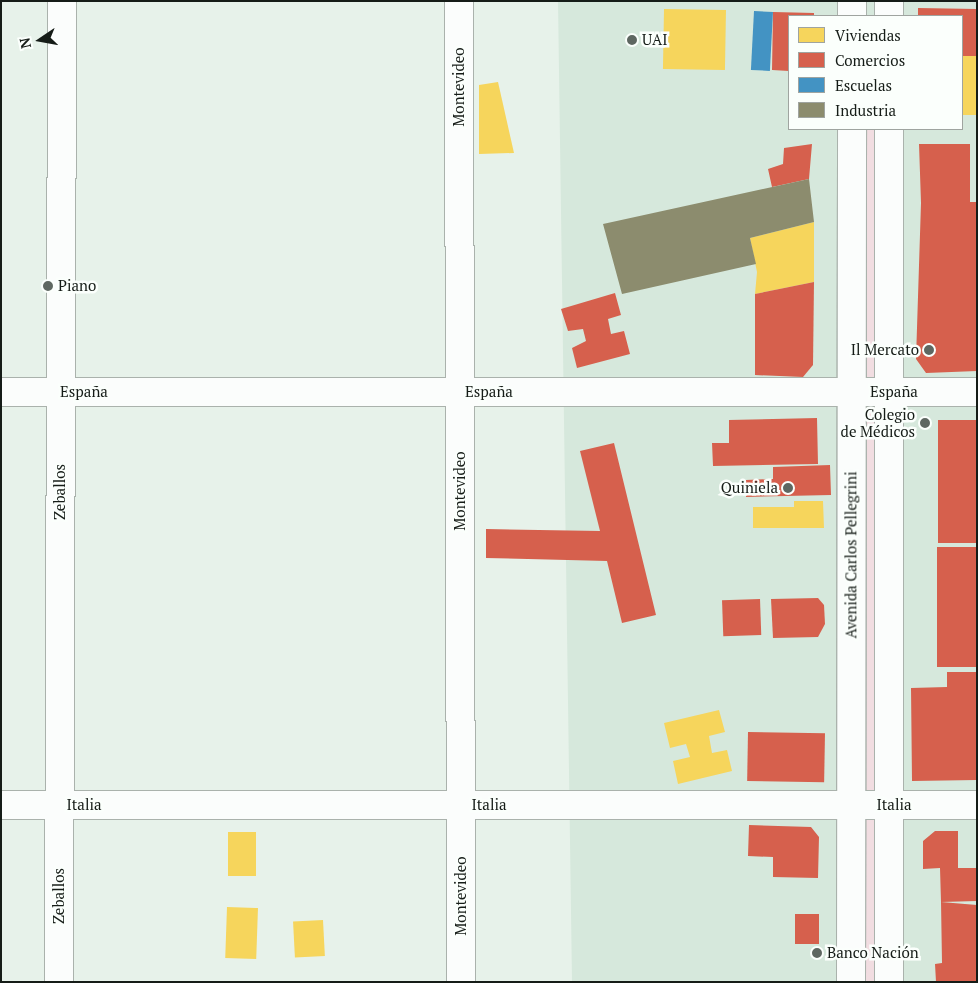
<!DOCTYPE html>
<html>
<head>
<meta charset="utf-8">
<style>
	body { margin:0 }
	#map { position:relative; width:978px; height:983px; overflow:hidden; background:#e7f2ea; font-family:"PT Serif",serif }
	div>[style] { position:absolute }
	.built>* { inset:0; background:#d6e8dc }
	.green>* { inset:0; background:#f1dde1; transform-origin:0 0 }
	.homes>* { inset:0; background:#f6d55c; transform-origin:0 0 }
	.shops>* { inset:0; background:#d6604d; transform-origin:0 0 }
	.schools>* { inset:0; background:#4393c3; transform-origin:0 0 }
	.industry>* { inset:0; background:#8c8c6e }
	.roads { filter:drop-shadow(1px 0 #aab2ac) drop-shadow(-1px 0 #aab2ac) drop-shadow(0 1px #aab2ac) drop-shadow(0 -1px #aab2ac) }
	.minor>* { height:28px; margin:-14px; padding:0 14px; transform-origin:14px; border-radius:14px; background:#fbfdfc }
	.major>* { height:28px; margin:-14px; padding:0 14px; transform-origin:14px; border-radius:14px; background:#fbfdfc }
	.dots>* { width:14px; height:14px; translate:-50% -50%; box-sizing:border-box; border:2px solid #fbfffc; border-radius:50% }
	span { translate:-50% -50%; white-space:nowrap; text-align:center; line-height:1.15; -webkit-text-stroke:5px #fbfffc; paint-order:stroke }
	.poi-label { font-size:15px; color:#151c17 }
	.left { translate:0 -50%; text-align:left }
	.right { translate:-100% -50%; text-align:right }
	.street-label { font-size:15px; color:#151c17 }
	.frame { position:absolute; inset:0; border:2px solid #151c17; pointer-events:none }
	.legend { position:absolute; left:788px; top:15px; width:175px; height:115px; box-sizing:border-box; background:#fbfffc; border:1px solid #9fa4a0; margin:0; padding:6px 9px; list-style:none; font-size:15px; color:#151c17 }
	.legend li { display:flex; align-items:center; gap:10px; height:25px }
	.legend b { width:25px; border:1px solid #9fa4a0 }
	.north { position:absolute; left:15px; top:15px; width:50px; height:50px; -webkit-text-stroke:4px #fbfffc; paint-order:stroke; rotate:258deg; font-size:14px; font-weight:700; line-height:20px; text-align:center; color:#151c17 }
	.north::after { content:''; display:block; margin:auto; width:18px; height:22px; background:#151c17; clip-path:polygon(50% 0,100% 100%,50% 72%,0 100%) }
</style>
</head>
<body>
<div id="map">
	<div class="built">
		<div style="clip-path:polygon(evenodd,558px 1px,977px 1px,977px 982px,572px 982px,558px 1px,789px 16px,962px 16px,962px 129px,789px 129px,789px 16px)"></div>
	</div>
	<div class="green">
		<div style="left:852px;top:129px;width:37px;height:853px"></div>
	</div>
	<div class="homes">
		<div style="left:664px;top:9px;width:62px;height:60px;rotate:1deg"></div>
		<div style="left:962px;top:56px;width:15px;height:59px"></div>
		<div style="clip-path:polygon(498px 82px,514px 153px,479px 154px,479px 85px)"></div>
		<div style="clip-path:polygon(814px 222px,814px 282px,755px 294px,757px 272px,750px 238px)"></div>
		<div style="clip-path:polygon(794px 501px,823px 501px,824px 528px,753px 528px,753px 507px,794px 507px)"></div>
		<div style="clip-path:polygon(719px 710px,725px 732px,709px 736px,712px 753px,727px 750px,732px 771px,678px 784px,673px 761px,690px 757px,686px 744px,670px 748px,664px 723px)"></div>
		<div style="left:228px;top:832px;width:28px;height:44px"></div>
		<div style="left:227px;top:907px;width:31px;height:51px;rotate:2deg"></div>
		<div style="left:323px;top:920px;width:36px;height:30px;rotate:87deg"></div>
	</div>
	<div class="shops">
		<div style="clip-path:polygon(918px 8px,977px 9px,977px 56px,962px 56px,962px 16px,918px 16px)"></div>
		<div style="clip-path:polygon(773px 12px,814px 13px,814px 16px,789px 16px,789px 71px,772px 70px)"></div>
		<div style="clip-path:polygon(812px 144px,809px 179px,772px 187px,768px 169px,783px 164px,784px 148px)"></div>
		<div style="clip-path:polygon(919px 144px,970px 144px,970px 202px,977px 202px,977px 371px,926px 373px,916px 359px,921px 203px)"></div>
		<div style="clip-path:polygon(814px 282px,813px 365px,803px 377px,755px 375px,755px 294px)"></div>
		<div style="clip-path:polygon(615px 293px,621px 315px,608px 319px,611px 334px,624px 331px,630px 354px,577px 368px,572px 348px,586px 341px,583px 329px,568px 331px,561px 309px)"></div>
		<div style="clip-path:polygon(817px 418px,818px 464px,713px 466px,712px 443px,729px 443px,729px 420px)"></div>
		<div style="left:938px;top:420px;width:39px;height:123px"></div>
		<div style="clip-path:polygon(614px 443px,656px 615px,622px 623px,607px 561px,486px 558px,486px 529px,600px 531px,580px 451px)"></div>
		<div style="clip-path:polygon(830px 465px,831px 495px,746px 497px,746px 480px,773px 479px,773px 467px)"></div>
		<div style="left:977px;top:547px;width:120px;height:40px;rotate:90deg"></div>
		<div style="clip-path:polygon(818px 598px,824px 605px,825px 624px,818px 637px,773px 638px,771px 599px)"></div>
		<div style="left:760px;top:599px;width:36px;height:38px;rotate:88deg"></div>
		<div style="clip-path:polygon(947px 672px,977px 672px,977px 780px,912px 781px,911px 688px,947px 687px)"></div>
		<div style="left:748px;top:732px;width:77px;height:49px;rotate:1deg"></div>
		<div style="clip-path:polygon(749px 825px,811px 827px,819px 837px,818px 878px,773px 877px,773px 857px,748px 856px)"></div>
		<div style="clip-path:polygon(935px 831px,958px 831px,958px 868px,977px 868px,977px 901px,941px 902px,940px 868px,923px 869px,923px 841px)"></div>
		<div style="clip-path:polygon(941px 902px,977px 905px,977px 982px,936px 982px,935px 964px,942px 963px)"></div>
		<div style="left:795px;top:914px;width:24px;height:30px"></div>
	</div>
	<div class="schools">
		<div style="left:754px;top:11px;width:19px;height:59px;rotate:3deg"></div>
	</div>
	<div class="industry">
		<div style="clip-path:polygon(809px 179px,814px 222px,750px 238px,756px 264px,622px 294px,603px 224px)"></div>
	</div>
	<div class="roads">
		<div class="minor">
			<div style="left:459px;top:1px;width:981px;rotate:89.88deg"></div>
			<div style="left:1px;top:392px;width:976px"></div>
			<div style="left:1px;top:805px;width:976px"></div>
			<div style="left:59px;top:982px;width:981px;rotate:-89.82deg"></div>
		</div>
		<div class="major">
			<div style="left:889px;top:1px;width:15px;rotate:90deg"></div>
			<div style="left:852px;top:16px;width:15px;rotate:-90deg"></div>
			<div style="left:851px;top:982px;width:853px;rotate:-89.93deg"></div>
			<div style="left:889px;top:982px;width:853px;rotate:-90deg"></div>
		</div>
	</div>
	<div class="dots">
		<div style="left:632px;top:40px;background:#5e6761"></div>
		<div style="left:48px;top:286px;background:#5e6761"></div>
		<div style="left:929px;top:350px;background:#5e6761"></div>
		<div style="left:925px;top:423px;background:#5e6761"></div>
		<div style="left:788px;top:488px;background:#5e6761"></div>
		<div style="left:817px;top:953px;background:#5e6761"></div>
	</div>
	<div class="poi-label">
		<span class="left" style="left:642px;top:40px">UAI</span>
		<span class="left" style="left:58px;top:286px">Piano</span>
		<span class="right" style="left:919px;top:350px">Il Mercato</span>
		<span class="right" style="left:915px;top:423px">Colegio<br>de Médicos</span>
		<span class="right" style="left:778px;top:488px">Quiniela</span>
		<span class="left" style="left:827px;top:953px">Banco Nación</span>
	</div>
	<div class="street-label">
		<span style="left:459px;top:87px;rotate:-90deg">Montevideo</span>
		<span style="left:84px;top:392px">España</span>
		<span style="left:489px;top:392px">España</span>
		<span style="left:894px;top:392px">España</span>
		<span style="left:460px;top:491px;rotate:-90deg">Montevideo</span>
		<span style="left:60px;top:492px;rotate:-90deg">Zeballos</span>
		<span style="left:851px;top:555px;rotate:-90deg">Avenida Carlos Pellegrini</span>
		<span style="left:84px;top:805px">Italia</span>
		<span style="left:489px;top:805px">Italia</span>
		<span style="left:894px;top:805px">Italia</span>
		<span style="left:59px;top:896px;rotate:-90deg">Zeballos</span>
		<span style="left:461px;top:896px;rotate:-90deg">Montevideo</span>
	</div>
	<div class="frame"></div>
	<ul class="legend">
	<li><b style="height:14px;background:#f6d55c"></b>Viviendas</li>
	<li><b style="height:14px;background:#d6604d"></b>Comercios</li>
	<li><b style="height:14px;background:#4393c3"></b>Escuelas</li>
	<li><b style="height:14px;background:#8c8c6e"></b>Industria</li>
	</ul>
	<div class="north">N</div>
</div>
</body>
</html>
